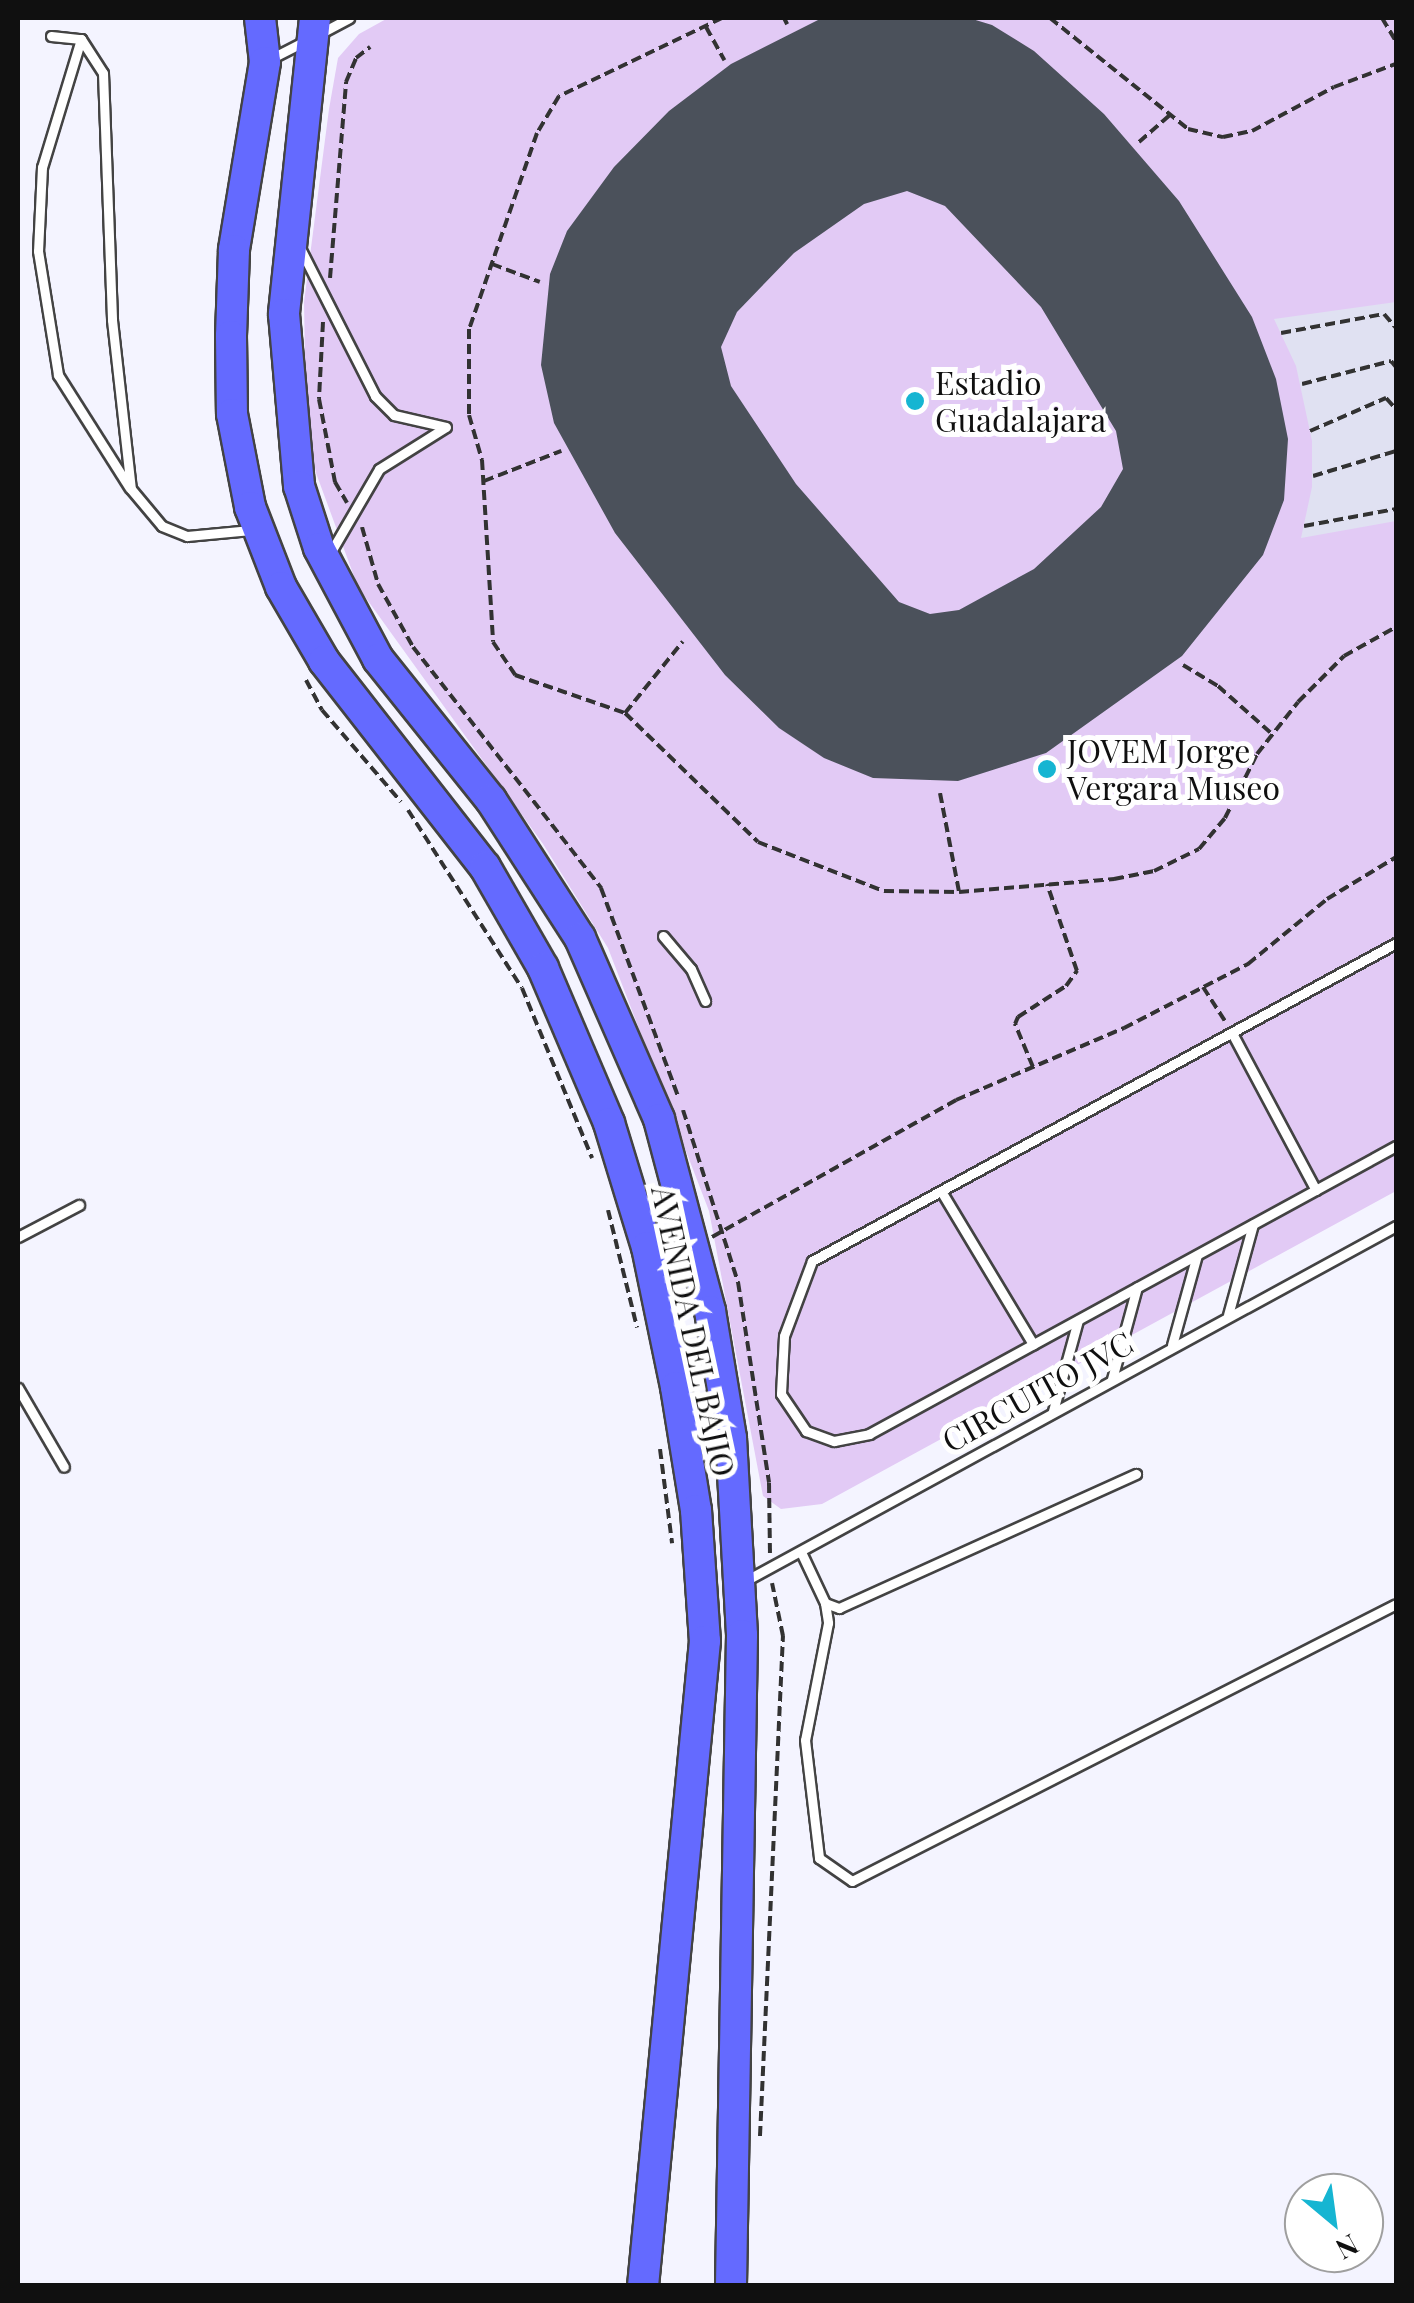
<!DOCTYPE html>
<html>
<head>
<meta charset="utf-8">
<style>
	body { margin:0 }
	#map { position:relative; width:1414px; height:2303px; overflow:hidden; background:#f4f4ff; font-family:"Playfair Display",serif }
	div>[style] { position:absolute }
	.pitch>* { inset:0; background:#e2caf5 }
	.plaza>* { inset:0; background:#e0e1f2 }
	.building>* { inset:0; background:#4b515b }
	.path>* { height:4px; margin-top:-2px; transform-origin:0; background:repeating-linear-gradient(90deg,#323232 0 10px,transparent 0 15px) }
	.roads { filter:drop-shadow(2px 0 #434343) drop-shadow(-2px 0 #434343) drop-shadow(0 2px #434343) drop-shadow(0 -2px #434343) }
	.service>* { height:9px; margin:-4.5px; padding:0 4.5px; transform-origin:4.5px; border-radius:4.5px; background:#fff }
	.primary>* { height:30px; margin:-15px; padding:0 15px; transform-origin:15px; border-radius:15px; background:#646aff }
	.dots>* { width:28px; height:28px; translate:-50% -50%; box-sizing:border-box; border:5px solid #fff; border-radius:50% }
	span { translate:-50% -50%; white-space:nowrap; text-align:center; line-height:1.15; -webkit-text-stroke:10px #fff; paint-order:stroke }
	.poi-label { font-size:32px; color:#101010 }
	.left { translate:0 -50%; text-align:left }
	.street-label { font-size:32px; color:#101010 }
	.frame { position:absolute; inset:0; border:20px solid #101010; pointer-events:none }
	.north { position:absolute; left:1284px; top:2173px; width:100px; height:100px; box-sizing:border-box; background:#fff; border:2px solid #9f9f9f; border-radius:50%; rotate:151deg; font-size:28px; font-weight:700; line-height:40px; text-align:center; color:#101010 }
	.north::after { content:''; display:block; margin:auto; width:35px; height:45px; background:#16b5d2; clip-path:polygon(50% 0,100% 100%,50% 72%,0 100%) }
</style>
</head>
<body>
<div id="map">
	<div class="pitch">
		<div style="clip-path:polygon(388px 18px,1396px 18px,1396px 1191px,822px 1504px,781px 1509px,763px 1496px,709px 1211px,608px 948px,543px 844px,358px 587px,316px 473px,306px 413px,304px 302px,329px 109px,338px 58px,359px 34px)"></div>
	</div>
	<div class="plaza">
		<div style="clip-path:polygon(1396px 302px,1396px 521px,1301px 538px,1312px 487px,1312px 441px,1296px 366px,1274px 319px)"></div>
	</div>
	<div class="building">
		<div style="clip-path:polygon(evenodd,822px 18px,969px 18px,992px 25px,1034px 51px,1104px 114px,1179px 201px,1252px 317px,1276px 379px,1288px 439px,1284px 500px,1263px 555px,1182px 656px,1046px 753px,958px 781px,873px 778px,824px 758px,779px 728px,725px 675px,615px 533px,554px 423px,541px 365px,550px 274px,567px 231px,614px 167px,669px 111px,731px 64px,822px 18px,907px 191px,945px 206px,1041px 307px,1116px 431px,1123px 469px,1101px 507px,1034px 569px,959px 610px,930px 614px,899px 602px,796px 484px,731px 386px,721px 347px,737px 312px,794px 253px,864px 204px,907px 191px)"></div>
	</div>
	<div class="path">
		<div style="left:722px;top:18px;width:181px;rotate:154.4deg"></div>
		<div style="left:559px;top:96px;width:43px;rotate:120.7deg"></div>
		<div style="left:537px;top:133px;width:207px;rotate:109.1deg"></div>
		<div style="left:469px;top:329px;width:86px;rotate:90deg"></div>
		<div style="left:469px;top:415px;width:47px;rotate:73.9deg"></div>
		<div style="left:482px;top:460px;width:182px;rotate:86.5deg"></div>
		<div style="left:493px;top:642px;width:40px;rotate:56deg"></div>
		<div style="left:515px;top:675px;width:116px;rotate:19.1deg"></div>
		<div style="left:625px;top:713px;width:185px;rotate:44.1deg"></div>
		<div style="left:758px;top:842px;width:135px;rotate:21.3deg"></div>
		<div style="left:884px;top:891px;width:75px;rotate:0.8deg"></div>
		<div style="left:959px;top:892px;width:156px;rotate:-4.8deg"></div>
		<div style="left:1114px;top:879px;width:41px;rotate:-11.3deg"></div>
		<div style="left:1154px;top:871px;width:50px;rotate:-26.1deg"></div>
		<div style="left:1199px;top:849px;width:40px;rotate:-50deg"></div>
		<div style="left:1225px;top:818px;width:72px;rotate:-63.4deg"></div>
		<div style="left:1257px;top:754px;width:66px;rotate:-51.7deg"></div>
		<div style="left:1298px;top:702px;width:65px;rotate:-45deg"></div>
		<div style="left:1344px;top:656px;width:60px;rotate:-29.1deg"></div>
		<div style="left:784px;top:18px;width:7px;rotate:63deg"></div>
		<div style="left:1050px;top:18px;width:177px;rotate:38.8deg"></div>
		<div style="left:1188px;top:129px;width:36px;rotate:13deg"></div>
		<div style="left:1223px;top:137px;width:30px;rotate:-12deg"></div>
		<div style="left:1252px;top:131px;width:93px;rotate:-28.2deg"></div>
		<div style="left:1334px;top:87px;width:66px;rotate:-20.4deg"></div>
		<div style="left:1382px;top:18px;width:27px;rotate:59deg"></div>
		<div style="left:706px;top:27px;width:38px;rotate:61deg"></div>
		<div style="left:1139px;top:142px;width:41px;rotate:-41.1deg"></div>
		<div style="left:492px;top:264px;width:51px;rotate:20.6deg"></div>
		<div style="left:330px;top:278px;width:197px;rotate:-85.3deg"></div>
		<div style="left:346px;top:82px;width:26px;rotate:-67deg"></div>
		<div style="left:356px;top:58px;width:18px;rotate:-38deg"></div>
		<div style="left:323px;top:322px;width:77px;rotate:93deg"></div>
		<div style="left:319px;top:399px;width:85px;rotate:79.1deg"></div>
		<div style="left:335px;top:482px;width:24px;rotate:60deg"></div>
		<div style="left:1281px;top:333px;width:105px;rotate:-10.5deg"></div>
		<div style="left:1384px;top:314px;width:18px;rotate:49deg"></div>
		<div style="left:1302px;top:384px;width:92px;rotate:-14.5deg"></div>
		<div style="left:1391px;top:361px;width:8px;rotate:50deg"></div>
		<div style="left:1310px;top:431px;width:83px;rotate:-23.5deg"></div>
		<div style="left:1386px;top:398px;width:15px;rotate:48deg"></div>
		<div style="left:1313px;top:476px;width:87px;rotate:-16.8deg"></div>
		<div style="left:484px;top:481px;width:83px;rotate:-21.3deg"></div>
		<div style="left:1304px;top:526px;width:94px;rotate:-10.5deg"></div>
		<div style="left:362px;top:527px;width:59px;rotate:74.3deg"></div>
		<div style="left:378px;top:584px;width:72px;rotate:60.9deg"></div>
		<div style="left:413px;top:647px;width:306px;rotate:52deg"></div>
		<div style="left:601px;top:888px;width:222px;rotate:69.7deg"></div>
		<div style="left:1183px;top:665px;width:41px;rotate:31deg"></div>
		<div style="left:1218px;top:686px;width:72px;rotate:41.6deg"></div>
		<div style="left:306px;top:680px;width:34px;rotate:62deg"></div>
		<div style="left:322px;top:710px;width:121px;rotate:49.3deg"></div>
		<div style="left:625px;top:713px;width:92px;rotate:-51.1deg"></div>
		<div style="left:940px;top:793px;width:101px;rotate:79.1deg"></div>
		<div style="left:408px;top:810px;width:211px;rotate:57.4deg"></div>
		<div style="left:522px;top:988px;width:184px;rotate:67.6deg"></div>
		<div style="left:1203px;top:987px;width:40px;rotate:57.1deg"></div>
		<div style="left:1033px;top:1067px;width:47px;rotate:-112.7deg"></div>
		<div style="left:1015px;top:1024px;width:8px;rotate:-67deg"></div>
		<div style="left:1018px;top:1017px;width:57px;rotate:-32.9deg"></div>
		<div style="left:1066px;top:986px;width:19px;rotate:-54deg"></div>
		<div style="left:1077px;top:971px;width:92px;rotate:-109deg"></div>
		<div style="left:683px;top:1110px;width:181px;rotate:72.3deg"></div>
		<div style="left:738px;top:1282px;width:203px;rotate:81.2deg"></div>
		<div style="left:769px;top:1483px;width:71px;rotate:89.2deg"></div>
		<div style="left:608px;top:1210px;width:121px;rotate:76.1deg"></div>
		<div style="left:712px;top:1237px;width:280px;rotate:-29.3deg"></div>
		<div style="left:956px;top:1100px;width:183px;rotate:-23.2deg"></div>
		<div style="left:1124px;top:1028px;width:140px;rotate:-27.3deg"></div>
		<div style="left:1248px;top:964px;width:102px;rotate:-39.4deg"></div>
		<div style="left:1327px;top:899px;width:81px;rotate:-31.3deg"></div>
		<div style="left:660px;top:1449px;width:95px;rotate:82.7deg"></div>
		<div style="left:760px;top:2136px;width:501px;rotate:-87.37deg"></div>
		<div style="left:783px;top:1636px;width:54px;rotate:-101.7deg"></div>
	</div>
	<div class="roads">
		<div class="service">
			<div style="left:321px;top:33px;width:32px;rotate:-28deg"></div>
			<div style="left:51px;top:36px;width:30px;rotate:6deg"></div>
			<div style="left:81px;top:39px;width:40px;rotate:57.1deg"></div>
			<div style="left:103px;top:73px;width:247px;rotate:87.9deg"></div>
			<div style="left:112px;top:320px;width:170px;rotate:83.6deg"></div>
			<div style="left:131px;top:489px;width:48px;rotate:50deg"></div>
			<div style="left:162px;top:526px;width:27px;rotate:22deg"></div>
			<div style="left:187px;top:536px;width:64px;rotate:-5.4deg"></div>
			<div style="left:81px;top:39px;width:134px;rotate:106.9deg"></div>
			<div style="left:42px;top:167px;width:84px;rotate:92.7deg"></div>
			<div style="left:38px;top:251px;width:126px;rotate:80.8deg"></div>
			<div style="left:58px;top:375px;width:133px;rotate:57.6deg"></div>
			<div style="left:272px;top:58px;width:39px;rotate:-27deg"></div>
			<div style="left:300px;top:248px;width:166px;rotate:63.1deg"></div>
			<div style="left:375px;top:396px;width:27px;rotate:45deg"></div>
			<div style="left:394px;top:415px;width:53px;rotate:13deg"></div>
			<div style="left:329px;top:555px;width:99px;rotate:-59.8deg"></div>
			<div style="left:379px;top:469px;width:79px;rotate:-32.1deg"></div>
			<div style="left:663px;top:936px;width:43px;rotate:49.7deg"></div>
			<div style="left:691px;top:969px;width:35px;rotate:66deg"></div>
			<div style="left:1396px;top:943px;width:665px;rotate:151.43deg"></div>
			<div style="left:812px;top:1261px;width:80px;rotate:110.5deg"></div>
			<div style="left:784px;top:1336px;width:58px;rotate:93deg"></div>
			<div style="left:781px;top:1394px;width:45px;rotate:56deg"></div>
			<div style="left:806px;top:1431px;width:30px;rotate:20deg"></div>
			<div style="left:834px;top:1441px;width:36px;rotate:-11deg"></div>
			<div style="left:869px;top:1434px;width:601px;rotate:-28.66deg"></div>
			<div style="left:1232px;top:1033px;width:178px;rotate:61.9deg"></div>
			<div style="left:941px;top:1191px;width:179px;rotate:59deg"></div>
			<div style="left:18px;top:1237px;width:69px;rotate:-27.7deg"></div>
			<div style="left:1228px;top:1315px;width:94px;rotate:-74.6deg"></div>
			<div style="left:1172px;top:1345px;width:93px;rotate:-74.5deg"></div>
			<div style="left:1112px;top:1379px;width:95px;rotate:-74.8deg"></div>
			<div style="left:18px;top:1388px;width:91px;rotate:59.8deg"></div>
			<div style="left:1053px;top:1411px;width:94px;rotate:-74.6deg"></div>
			<div style="left:801px;top:1552px;width:56px;rotate:64.8deg"></div>
			<div style="left:825px;top:1603px;width:15px;rotate:20deg"></div>
			<div style="left:839px;top:1608px;width:326px;rotate:-24.3deg"></div>
			<div style="left:745px;top:1581px;width:742px;rotate:-28.6deg"></div>
			<div style="left:825px;top:1603px;width:20px;rotate:81deg"></div>
			<div style="left:828px;top:1623px;width:119px;rotate:101.1deg"></div>
			<div style="left:805px;top:1740px;width:119px;rotate:83.2deg"></div>
			<div style="left:819px;top:1858px;width:40px;rotate:34.9deg"></div>
			<div style="left:852px;top:1881px;width:610px;rotate:-26.98deg"></div>
		</div>
		<div class="primary">
			<div style="left:260px;top:18px;width:44px;rotate:83.5deg"></div>
			<div style="left:265px;top:62px;width:191px;rotate:99.4deg"></div>
			<div style="left:234px;top:250px;width:86px;rotate:92deg"></div>
			<div style="left:231px;top:336px;width:78px;rotate:89.3deg"></div>
			<div style="left:232px;top:414px;width:95px;rotate:79deg"></div>
			<div style="left:250px;top:507px;width:86px;rotate:68.8deg"></div>
			<div style="left:281px;top:587px;width:86px;rotate:59.8deg"></div>
			<div style="left:324px;top:661px;width:261px;rotate:52deg"></div>
			<div style="left:485px;top:867px;width:116px;rotate:60.1deg"></div>
			<div style="left:543px;top:968px;width:168px;rotate:66.9deg"></div>
			<div style="left:609px;top:1123px;width:130px;rotate:73deg"></div>
			<div style="left:647px;top:1247px;width:143px;rotate:78.3deg"></div>
			<div style="left:676px;top:1387px;width:125px;rotate:80.8deg"></div>
			<div style="left:696px;top:1510px;width:131px;rotate:86.1deg"></div>
			<div style="left:705px;top:1641px;width:648px;rotate:95.49deg"></div>
			<div style="left:315px;top:18px;width:298px;rotate:96deg"></div>
			<div style="left:284px;top:314px;width:173px;rotate:85deg"></div>
			<div style="left:299px;top:486px;width:65px;rotate:72.1deg"></div>
			<div style="left:319px;top:548px;width:126px;rotate:62deg"></div>
			<div style="left:378px;top:659px;width:181px;rotate:51.3deg"></div>
			<div style="left:491px;top:800px;width:164px;rotate:57.2deg"></div>
			<div style="left:580px;top:938px;width:197px;rotate:66.4deg"></div>
			<div style="left:659px;top:1119px;width:199px;rotate:75.1deg"></div>
			<div style="left:710px;top:1311px;width:129px;rotate:80.6deg"></div>
			<div style="left:731px;top:1438px;width:197px;rotate:86.8deg"></div>
			<div style="left:742px;top:1635px;width:651px;rotate:90.97deg"></div>
		</div>
	</div>
	<div class="dots">
		<div style="left:915px;top:401px;background:#16b5d2"></div>
		<div style="left:1047px;top:769px;background:#16b5d2"></div>
	</div>
	<div class="poi-label">
		<span class="left" style="left:935px;top:401px">Estadio<br>Guadalajara</span>
		<span class="left" style="left:1067px;top:769px">JOVEM Jorge<br>Vergara Museo</span>
	</div>
	<div class="street-label">
		<span style="left:694px;top:1331px;rotate:78deg">AVENIDA DEL BAJIO</span>
		<span style="left:1037px;top:1391px;rotate:-29deg">CIRCUITO JVC</span>
	</div>
	<div class="frame"></div>
	<div class="north">N</div>
</div>
</body>
</html>
